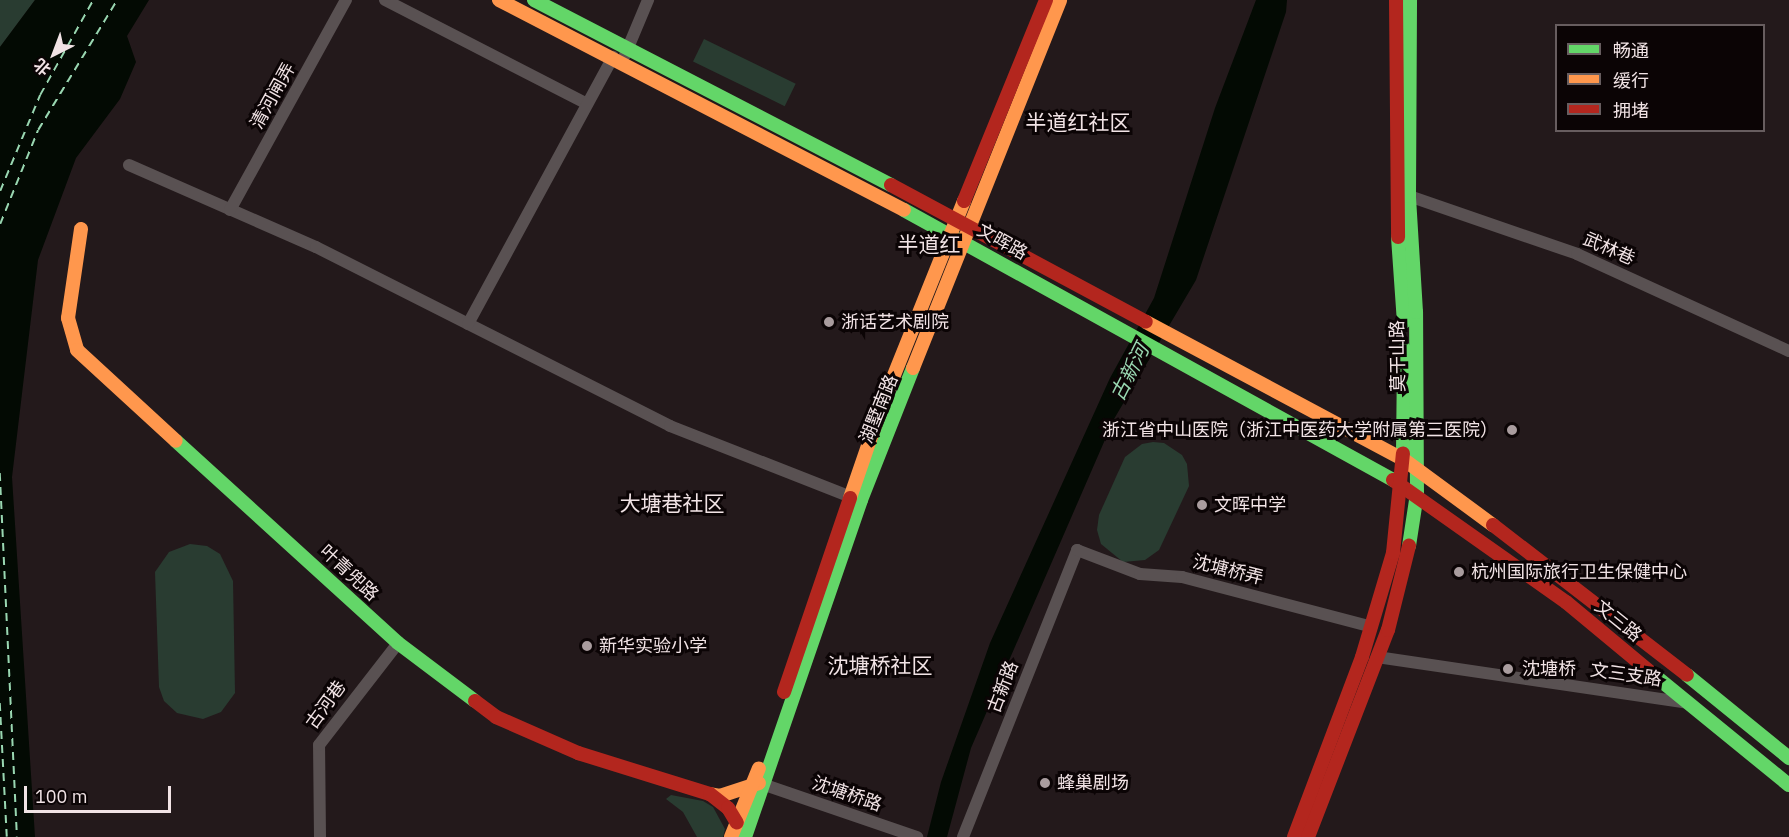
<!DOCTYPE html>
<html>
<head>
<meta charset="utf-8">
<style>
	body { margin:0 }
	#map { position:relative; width:1789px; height:837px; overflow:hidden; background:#23191b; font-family:"IBM Plex Sans","Noto Sans SC",sans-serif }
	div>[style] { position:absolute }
	.green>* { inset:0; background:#293c31; transform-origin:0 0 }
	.water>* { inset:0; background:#030a03 }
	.ferry>* { height:1.5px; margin-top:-0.75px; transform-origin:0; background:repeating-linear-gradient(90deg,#99d7b1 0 8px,transparent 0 14px) }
	.street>* { height:12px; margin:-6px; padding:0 6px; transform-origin:6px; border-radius:6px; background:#595152 }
	.fast>* { height:14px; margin:-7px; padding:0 7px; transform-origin:7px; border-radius:7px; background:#63d668 }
	.slow>* { height:14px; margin:-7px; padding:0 7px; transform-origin:7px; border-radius:7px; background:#ff974d }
	.jam>* { height:14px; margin:-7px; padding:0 7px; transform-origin:7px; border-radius:7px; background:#b3261e }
	.dots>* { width:16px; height:16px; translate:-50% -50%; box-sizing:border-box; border:3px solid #0b0405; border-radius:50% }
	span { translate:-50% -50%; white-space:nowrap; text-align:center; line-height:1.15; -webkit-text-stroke:6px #0b0405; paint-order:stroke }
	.street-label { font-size:18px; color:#f1e3e5 }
	.poi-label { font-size:18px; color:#f1e3e5 }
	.left { translate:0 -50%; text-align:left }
	.right { translate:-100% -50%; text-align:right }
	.water-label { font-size:20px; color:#99d7b1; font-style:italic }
	.quarter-label { font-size:21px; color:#f1e3e5 }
	.legend { position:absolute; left:1555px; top:24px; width:210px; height:108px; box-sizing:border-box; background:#0b0405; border:2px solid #675d5f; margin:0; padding:8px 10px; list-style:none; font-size:18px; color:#f1e3e5 }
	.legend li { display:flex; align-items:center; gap:12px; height:30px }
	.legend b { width:30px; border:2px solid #675d5f }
	.north { position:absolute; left:24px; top:24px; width:60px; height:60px; -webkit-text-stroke:4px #0b0405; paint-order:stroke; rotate:222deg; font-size:16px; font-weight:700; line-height:24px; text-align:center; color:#f1e3e5 }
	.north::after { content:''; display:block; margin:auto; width:21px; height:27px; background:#f1e3e5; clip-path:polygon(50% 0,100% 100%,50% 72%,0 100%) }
	.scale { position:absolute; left:24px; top:786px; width:147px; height:27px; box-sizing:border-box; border:3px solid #f1e3e5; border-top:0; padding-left:8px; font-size:18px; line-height:21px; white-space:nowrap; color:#f1e3e5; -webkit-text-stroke:4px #0b0405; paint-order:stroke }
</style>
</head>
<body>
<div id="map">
	<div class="green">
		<div style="clip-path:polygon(0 0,35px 0,0 47px)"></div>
		<div style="left:704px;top:39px;width:102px;height:25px;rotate:26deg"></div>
		<div style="clip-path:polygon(1153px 442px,1164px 443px,1182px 455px,1187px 464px,1189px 486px,1159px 550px,1145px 560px,1123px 562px,1101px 544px,1097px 530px,1099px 515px,1125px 457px,1142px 444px)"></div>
		<div style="clip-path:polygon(190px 544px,207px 546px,220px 554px,233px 581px,235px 693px,221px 712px,203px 719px,177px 713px,164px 701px,159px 687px,155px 572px,169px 552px)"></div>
		<div style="clip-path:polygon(671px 795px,703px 801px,713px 807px,725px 829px,723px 837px,697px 837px,683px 812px,666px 799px)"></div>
	</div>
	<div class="water">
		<div style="clip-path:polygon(35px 0,149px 0,127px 36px,136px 62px,120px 99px,76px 158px,38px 260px,12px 477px,35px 837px,0 837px,0 47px)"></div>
		<div style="clip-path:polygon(1256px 0,1287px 0,1286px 12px,1196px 280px,1114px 419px,971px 748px,947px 837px,927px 837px,941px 782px,990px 643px,1110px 378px,1154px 298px,1215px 108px)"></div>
	</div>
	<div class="ferry">
		<div style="left:0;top:191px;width:104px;rotate:-67.4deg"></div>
		<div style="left:40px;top:95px;width:109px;rotate:-60.8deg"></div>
		<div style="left:0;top:224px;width:101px;rotate:-68deg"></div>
		<div style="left:38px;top:130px;width:152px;rotate:-58.7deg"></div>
		<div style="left:0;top:473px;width:364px;rotate:87.3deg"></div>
		<div style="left:0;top:703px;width:134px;rotate:87deg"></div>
	</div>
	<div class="street">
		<div style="left:385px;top:0;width:227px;rotate:27.2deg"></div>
		<div style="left:625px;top:55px;width:60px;rotate:-67.3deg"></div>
		<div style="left:129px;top:165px;width:204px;rotate:23.7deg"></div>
		<div style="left:316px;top:247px;width:397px;rotate:26.8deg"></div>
		<div style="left:670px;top:426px;width:192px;rotate:21.4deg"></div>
		<div style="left:1409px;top:196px;width:178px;rotate:19deg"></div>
		<div style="left:1577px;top:254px;width:233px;rotate:24.6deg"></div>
		<div style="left:230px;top:210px;width:240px;rotate:-61.1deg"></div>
		<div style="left:468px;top:324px;width:304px;rotate:-61.5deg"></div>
		<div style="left:1377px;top:657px;width:314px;rotate:8.4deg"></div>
		<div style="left:765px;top:785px;width:161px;rotate:18.9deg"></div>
		<div style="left:320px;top:837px;width:92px;rotate:-90.6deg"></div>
		<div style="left:319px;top:745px;width:129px;rotate:-52.2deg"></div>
		<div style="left:963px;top:837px;width:309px;rotate:-68.3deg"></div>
		<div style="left:1077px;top:550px;width:67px;rotate:20.9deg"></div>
		<div style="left:1140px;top:574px;width:42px;rotate:4.1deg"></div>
		<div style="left:1182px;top:577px;width:196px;rotate:14.7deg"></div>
	</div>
	<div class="fast">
		<div style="left:534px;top:0;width:402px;rotate:27.4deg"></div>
		<div style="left:904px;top:210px;width:559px;rotate:28.91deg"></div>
		<div style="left:1398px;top:237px;width:85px;rotate:86deg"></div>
		<div style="left:176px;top:441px;width:300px;rotate:42.3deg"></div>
		<div style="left:398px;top:643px;width:96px;rotate:37deg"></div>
		<div style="left:1403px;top:453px;width:104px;rotate:-89.4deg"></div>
		<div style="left:1409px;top:546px;width:53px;rotate:-81.3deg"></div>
		<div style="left:1417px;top:494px;width:182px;rotate:-90.3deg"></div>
		<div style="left:1416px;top:312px;width:116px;rotate:-93.5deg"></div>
		<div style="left:1409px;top:196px;width:196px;rotate:-89.7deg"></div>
		<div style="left:1654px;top:675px;width:174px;rotate:39.2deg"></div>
		<div style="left:1687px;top:675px;width:132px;rotate:39.1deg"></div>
		<div style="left:745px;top:837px;width:356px;rotate:-71deg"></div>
		<div style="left:861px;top:500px;width:142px;rotate:-68.5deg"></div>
	</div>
	<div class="slow">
		<div style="left:499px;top:0;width:456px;rotate:27.4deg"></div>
		<div style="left:81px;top:229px;width:90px;rotate:98.3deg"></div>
		<div style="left:68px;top:318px;width:33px;rotate:74deg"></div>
		<div style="left:77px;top:350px;width:134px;rotate:42.6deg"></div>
		<div style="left:1146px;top:322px;width:291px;rotate:28.1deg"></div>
		<div style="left:1403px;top:459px;width:112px;rotate:36.3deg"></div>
		<div style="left:913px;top:368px;width:396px;rotate:-68.2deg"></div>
		<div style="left:850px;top:498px;width:98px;rotate:-71deg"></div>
		<div style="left:882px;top:405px;width:220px;rotate:-68.1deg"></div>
		<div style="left:710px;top:794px;width:10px;rotate:11deg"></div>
		<div style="left:720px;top:796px;width:41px;rotate:-18.4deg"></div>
		<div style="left:731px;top:837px;width:74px;rotate:-67.9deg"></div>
	</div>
	<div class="jam">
		<div style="left:1396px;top:0;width:237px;rotate:89.5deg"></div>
		<div style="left:891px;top:185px;width:289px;rotate:28.2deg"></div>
		<div style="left:964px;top:201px;width:217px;rotate:-67.8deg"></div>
		<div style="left:1393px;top:480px;width:212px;rotate:35.2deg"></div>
		<div style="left:1566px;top:602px;width:114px;rotate:39.7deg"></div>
		<div style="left:1493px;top:525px;width:245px;rotate:37.7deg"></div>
		<div style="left:784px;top:692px;width:205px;rotate:-71.2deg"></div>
		<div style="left:475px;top:701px;width:26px;rotate:37deg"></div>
		<div style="left:496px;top:717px;width:90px;rotate:23.7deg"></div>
		<div style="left:578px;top:753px;width:138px;rotate:17.3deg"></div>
		<div style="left:710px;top:794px;width:23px;rotate:38deg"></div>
		<div style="left:728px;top:808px;width:17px;rotate:59deg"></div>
		<div style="left:1294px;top:837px;width:192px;rotate:-69.3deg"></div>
		<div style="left:1362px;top:657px;width:109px;rotate:-73.4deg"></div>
		<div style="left:1393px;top:553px;width:100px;rotate:-84.3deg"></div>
		<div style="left:1308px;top:837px;width:222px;rotate:-68.9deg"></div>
		<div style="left:1388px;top:630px;width:87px;rotate:-76deg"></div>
	</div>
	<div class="dots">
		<div style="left:829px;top:322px;background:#a99c9e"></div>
		<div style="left:1512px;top:430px;background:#a99c9e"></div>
		<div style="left:1202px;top:505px;background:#a99c9e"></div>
		<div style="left:1459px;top:572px;background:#a99c9e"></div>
		<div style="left:587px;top:646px;background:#a99c9e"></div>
		<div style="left:1508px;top:669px;background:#a99c9e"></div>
		<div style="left:1045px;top:783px;background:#a99c9e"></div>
	</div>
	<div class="street-label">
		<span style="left:273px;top:96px;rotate:-61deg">清河闸弄</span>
		<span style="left:1002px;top:242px;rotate:29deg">文晖路</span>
		<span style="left:1609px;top:249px;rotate:24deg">武林巷</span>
		<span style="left:1398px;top:356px;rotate:-91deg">莫干山路</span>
		<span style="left:879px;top:409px;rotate:-68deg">湖墅南路</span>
		<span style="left:1228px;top:570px;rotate:14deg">沈塘桥弄</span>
		<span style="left:349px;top:573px;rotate:43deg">叶青兜路</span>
		<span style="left:1618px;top:621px;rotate:39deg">文三路</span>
		<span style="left:1626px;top:675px;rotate:8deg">文三支路</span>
		<span style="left:1003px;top:687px;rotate:-69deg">古新路</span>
		<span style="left:326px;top:705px;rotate:-54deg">古河巷</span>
		<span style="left:847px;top:794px;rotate:19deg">沈塘桥路</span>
	</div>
	<div class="poi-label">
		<span class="left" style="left:841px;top:322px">浙话艺术剧院</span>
		<span class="right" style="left:1498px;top:430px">浙江省中山医院（浙江中医药大学附属第三医院）</span>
		<span class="left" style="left:1214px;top:505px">文晖中学</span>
		<span class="left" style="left:1471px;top:572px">杭州国际旅行卫生保健中心</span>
		<span class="left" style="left:599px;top:646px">新华实验小学</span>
		<span class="left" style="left:1522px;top:669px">沈塘桥</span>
		<span class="left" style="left:1057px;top:783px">蜂巢剧场</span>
	</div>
	<div class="water-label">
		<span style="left:1129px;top:372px;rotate:-63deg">古新河</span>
	</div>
	<div class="quarter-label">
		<span style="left:1078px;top:122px">半道红社区</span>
		<span style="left:929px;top:244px">半道红</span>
		<span style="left:672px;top:503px">大塘巷社区</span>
		<span style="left:880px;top:665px">沈塘桥社区</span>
	</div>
	<ul class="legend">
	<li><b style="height:8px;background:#63d668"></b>畅通</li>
	<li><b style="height:8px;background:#ff974d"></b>缓行</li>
	<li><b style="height:8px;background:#b3261e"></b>拥堵</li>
	</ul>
	<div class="north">北</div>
	<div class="scale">100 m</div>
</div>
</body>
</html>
